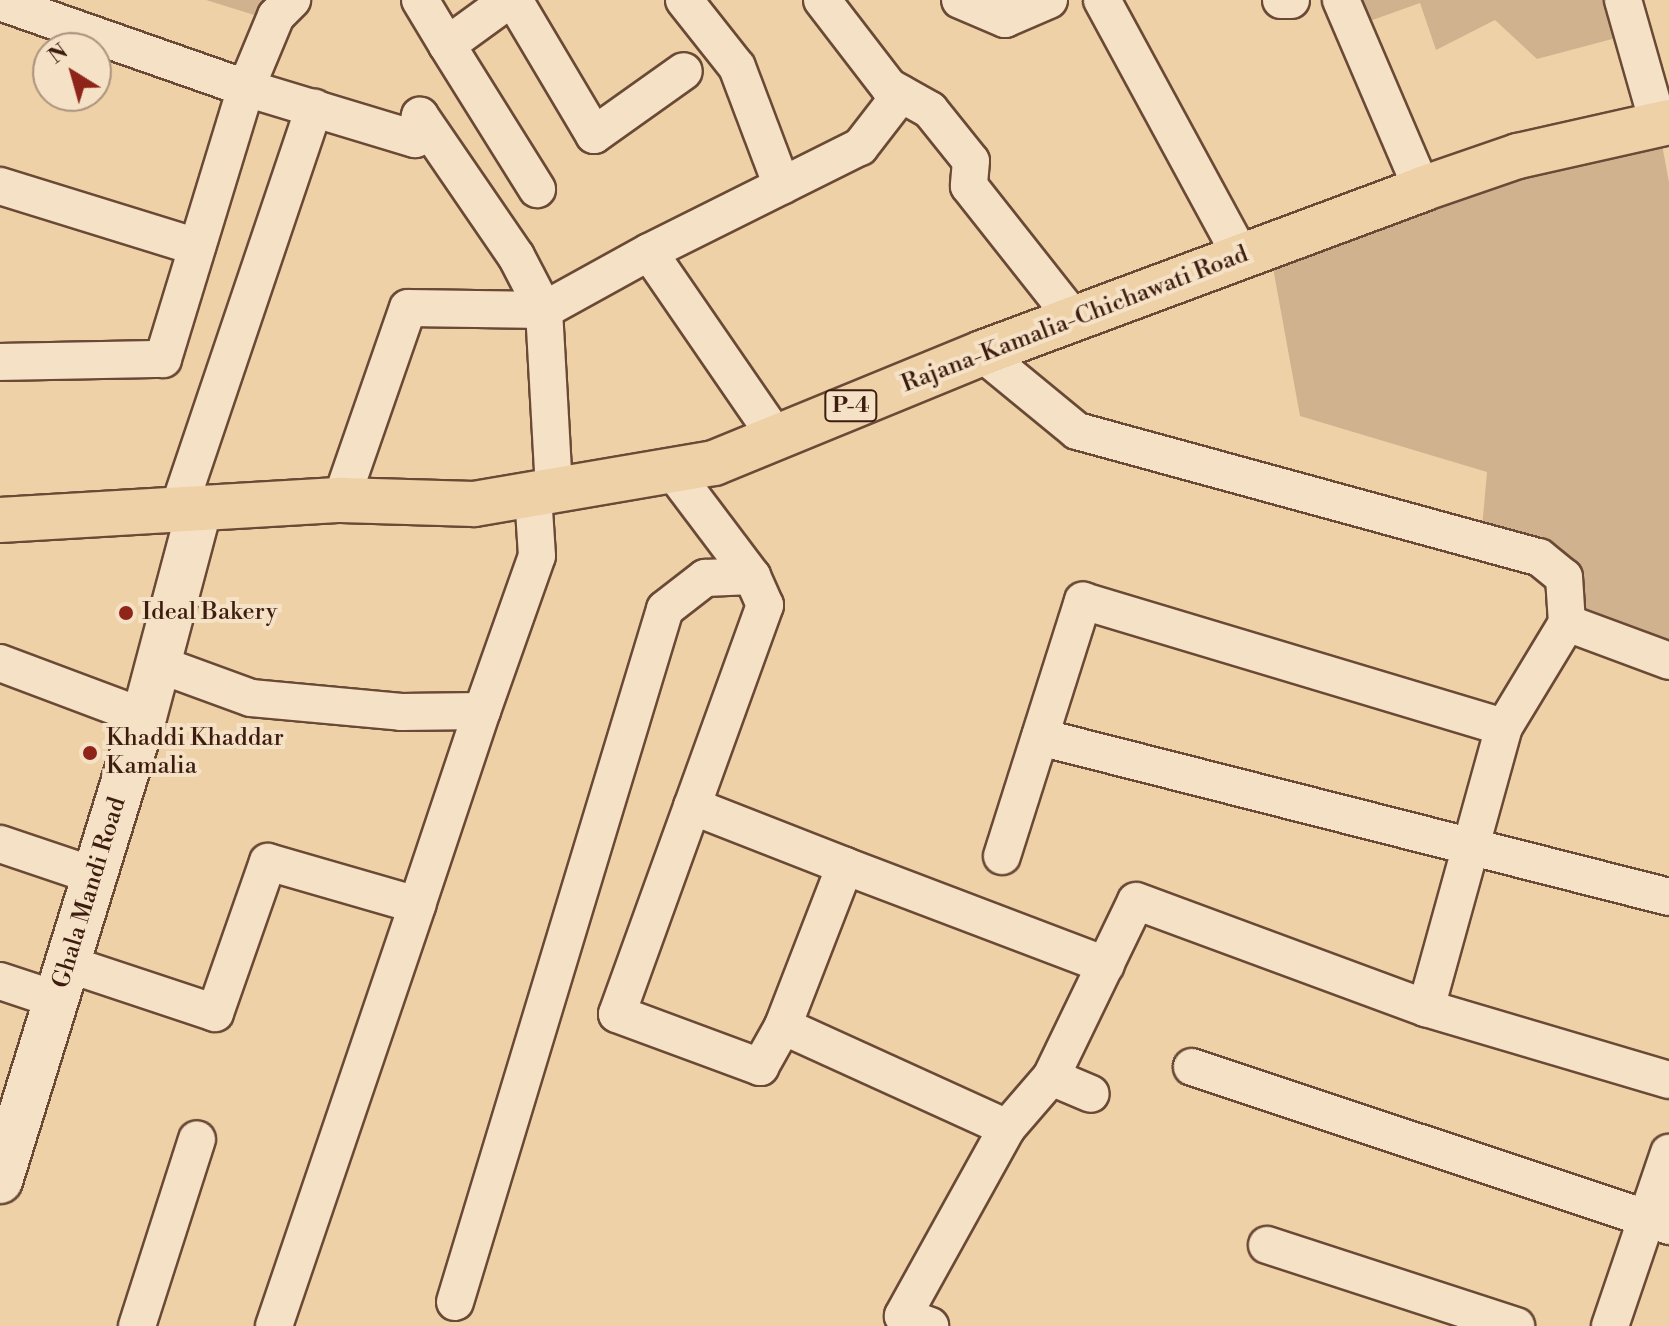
<!DOCTYPE html>
<html>
<head>
<meta charset="utf-8">
<style>
	body { margin:0 }
	#map { position:relative; width:1669px; height:1326px; overflow:hidden; background:#efd1a8; font-family:"Libre Bodoni",serif }
	div>[style] { position:absolute }
	.green>* { inset:0; background:#d1b28e }
	.roads { filter:drop-shadow(2px 0 #6a4a36) drop-shadow(-2px 0 #6a4a36) drop-shadow(0 2px #6a4a36) drop-shadow(0 -2px #6a4a36) }
	.minor>* { height:36px; margin:-18px; padding:0 18px; transform-origin:18px; border-radius:18px; background:#f5e1c6 }
	.tertiary>* { height:44px; margin:-22px; padding:0 22px; transform-origin:22px; border-radius:22px; background:#f5e1c6 }
	.primary>* { height:44px; margin:-22px; padding:0 22px; transform-origin:22px; border-radius:22px; background:#efd1a8 }
	.dots>* { width:22px; height:22px; translate:-50% -50%; box-sizing:border-box; border:4px solid #f5e1c6; border-radius:50% }
	span { translate:-50% -50%; white-space:nowrap; text-align:center; line-height:1.15; -webkit-text-stroke:8px #f5e1c6; paint-order:stroke }
	.shield-label span { padding:2px 6px; background:#f5e1c6; border:2px solid; border-radius:6px; -webkit-text-stroke-width:0 }
	.shield-label { font-size:22px; color:#3d1d10; font-weight:700 }
	.street-label { font-size:24px; color:#3d1d10 }
	.poi-label { font-size:24px; color:#3d1d10 }
	.left { translate:0 -50%; text-align:left }
	.north { position:absolute; left:32px; top:32px; width:80px; height:80px; box-sizing:border-box; background:#f5e1c6; border:2px solid #ab937d; border-radius:50%; rotate:323deg; font-size:22px; font-weight:700; line-height:32px; text-align:center; color:#3d1d10 }
	.north::after { content:''; display:block; margin:auto; width:28px; height:36px; background:#8f2418; clip-path:polygon(50% 0,100% 100%,50% 72%,0 100%) }
</style>
</head>
<body>
<div id="map">
	<div class="green">
		<div style="clip-path:polygon(206px 0,281px 0,264px 18px)"></div>
		<div style="clip-path:polygon(1341px 0,1623px 0,1631px 34px,1537px 59px,1495px 20px,1436px 50px,1420px 3px,1353px 27px)"></div>
		<div style="clip-path:polygon(1658px 123px,1669px 182px,1669px 661px,1567px 623px,1564px 577px,1481px 539px,1487px 472px,1300px 416px,1269px 246px)"></div>
	</div>
	<div class="roads">
		<div class="minor">
			<div style="left:420px;top:0;width:52px;rotate:59deg"></div>
			<div style="left:447px;top:45px;width:77px;rotate:-36deg"></div>
			<div style="left:514px;top:0;width:157px;rotate:59.3deg"></div>
			<div style="left:594px;top:135px;width:110px;rotate:-35.4deg"></div>
			<div style="left:684px;top:0;width:85px;rotate:51.7deg"></div>
			<div style="left:737px;top:67px;width:127px;rotate:69.3deg"></div>
			<div style="left:822px;top:0;width:110px;rotate:52.4deg"></div>
			<div style="left:889px;top:87px;width:47px;rotate:29.3deg"></div>
			<div style="left:930px;top:110px;width:65px;rotate:51.2deg"></div>
			<div style="left:971px;top:161px;width:25px;rotate:95deg"></div>
			<div style="left:969px;top:186px;width:169px;rotate:51.7deg"></div>
			<div style="left:960px;top:0;width:49px;rotate:22.9deg"></div>
			<div style="left:1005px;top:19px;width:48px;rotate:-23.4deg"></div>
			<div style="left:1102px;top:0;width:291px;rotate:61.5deg"></div>
			<div style="left:1281px;top:0;width:10px"></div>
			<div style="left:1341px;top:0;width:206px;rotate:66.8deg"></div>
			<div style="left:1623px;top:0;width:128px;rotate:74.1deg"></div>
			<div style="left:0;top:2px;width:261px;rotate:19.3deg"></div>
			<div style="left:246px;top:88px;width:177px;rotate:16.8deg"></div>
			<div style="left:415px;top:139px;width:24px;rotate:-78deg"></div>
			<div style="left:420px;top:116px;width:170px;rotate:55.6deg"></div>
			<div style="left:516px;top:256px;width:61px;rotate:62.6deg"></div>
			<div style="left:544px;top:310px;width:181px;rotate:86.8deg"></div>
			<div style="left:447px;top:45px;width:170px;rotate:58deg"></div>
			<div style="left:0;top:186px;width:206px;rotate:17.2deg"></div>
			<div style="left:982px;top:353px;width:123px;rotate:39.4deg"></div>
			<div style="left:1077px;top:431px;width:479px;rotate:15.3deg"></div>
			<div style="left:1539px;top:557px;width:32px;rotate:39deg"></div>
			<div style="left:1564px;top:577px;width:46px;rotate:86.3deg"></div>
			<div style="left:0;top:362px;width:163px;rotate:-1.1deg"></div>
			<div style="left:163px;top:359px;width:283px;rotate:-73deg"></div>
			<div style="left:246px;top:88px;width:78px;rotate:-67.4deg"></div>
			<div style="left:276px;top:16px;width:23px;rotate:-45deg"></div>
			<div style="left:776px;top:437px;width:224px;rotate:-124.5deg"></div>
			<div style="left:649px;top:252px;width:236px;rotate:-26.5deg"></div>
			<div style="left:860px;top:147px;width:67px;rotate:-52.3deg"></div>
			<div style="left:672px;top:470px;width:133px;rotate:53deg"></div>
			<div style="left:341px;top:500px;width:203px;rotate:-70.8deg"></div>
			<div style="left:408px;top:308px;width:136px;rotate:0.8deg"></div>
			<div style="left:544px;top:310px;width:120px;rotate:-28.9deg"></div>
			<div style="left:177px;top:513px;width:428px;rotate:-71.3deg"></div>
			<div style="left:0;top:663px;width:154px;rotate:20.6deg"></div>
			<div style="left:158px;top:664px;width:99px;rotate:20.1deg"></div>
			<div style="left:251px;top:698px;width:151px;rotate:5.3deg"></div>
			<div style="left:401px;top:712px;width:81px;rotate:-0.7deg"></div>
			<div style="left:482px;top:711px;width:164px;rotate:-70.5deg"></div>
			<div style="left:537px;top:556px;width:62px;rotate:-93.7deg"></div>
			<div style="left:1040px;top:737px;width:649px;rotate:14.27deg"></div>
			<div style="left:692px;top:806px;width:164px;rotate:21.4deg"></div>
			<div style="left:845px;top:866px;width:172px;rotate:111.2deg"></div>
			<div style="left:0;top:844px;width:100px;rotate:18.6deg"></div>
			<div style="left:1002px;top:856px;width:268px;rotate:-72.4deg"></div>
			<div style="left:1083px;top:601px;width:439px;rotate:16.7deg"></div>
			<div style="left:845px;top:866px;width:279px;rotate:20.8deg"></div>
			<div style="left:68px;top:964px;width:155px;rotate:18.4deg"></div>
			<div style="left:215px;top:1013px;width:160px;rotate:-70.7deg"></div>
			<div style="left:268px;top:862px;width:155px;rotate:16.1deg"></div>
			<div style="left:417px;top:905px;width:205px;rotate:-71.5deg"></div>
			<div style="left:0;top:981px;width:60px;rotate:18.4deg"></div>
			<div style="left:1426px;top:1008px;width:292px;rotate:-74.5deg"></div>
			<div style="left:1504px;top:727px;width:122px;rotate:-58.8deg"></div>
			<div style="left:1567px;top:623px;width:109px;rotate:20.4deg"></div>
			<div style="left:1192px;top:1067px;width:503px;rotate:18.43deg"></div>
			<div style="left:1051px;top:1077px;width:195px;rotate:-64.2deg"></div>
			<div style="left:1136px;top:901px;width:309px;rotate:20.3deg"></div>
			<div style="left:1426px;top:1008px;width:253px;rotate:16.5deg"></div>
			<div style="left:1007px;top:1128px;width:67px;rotate:-49.2deg"></div>
			<div style="left:1051px;top:1077px;width:43px;rotate:23deg"></div>
			<div style="left:1267px;top:1245px;width:262px;rotate:18deg"></div>
			<div style="left:455px;top:1302px;width:724px;rotate:-73.14deg"></div>
			<div style="left:665px;top:609px;width:51px;rotate:-37.8deg"></div>
			<div style="left:705px;top:578px;width:47px;rotate:-2.4deg"></div>
			<div style="left:752px;top:576px;width:32px;rotate:66deg"></div>
			<div style="left:765px;top:605px;width:435px;rotate:109.9deg"></div>
			<div style="left:617px;top:1014px;width:153px;rotate:20.3deg"></div>
			<div style="left:760px;top:1067px;width:47px;rotate:-60.7deg"></div>
			<div style="left:783px;top:1026px;width:246px;rotate:24.5deg"></div>
			<div style="left:1007px;top:1128px;width:215px;rotate:119deg"></div>
			<div style="left:903px;top:1316px;width:29px;rotate:20deg"></div>
			<div style="left:137px;top:1326px;width:196px;rotate:-72.2deg"></div>
			<div style="left:274px;top:1326px;width:445px;rotate:-71.2deg"></div>
			<div style="left:1610px;top:1326px;width:183px;rotate:-71.2deg"></div>
		</div>
		<div class="tertiary">
			<div style="left:0;top:1181px;width:486px;rotate:-72.8deg"></div>
			<div style="left:144px;top:717px;width:213px;rotate:-75.1deg"></div>
		</div>
		<div class="primary">
			<div style="left:0;top:520px;width:342px;rotate:-3.4deg"></div>
			<div style="left:341px;top:500px;width:133px;rotate:1.7deg"></div>
			<div style="left:474px;top:504px;width:243px;rotate:-9.7deg"></div>
			<div style="left:714px;top:463px;width:290px;rotate:-22.3deg"></div>
			<div style="left:982px;top:353px;width:470px;rotate:-20.4deg"></div>
			<div style="left:1422px;top:189px;width:102px;rotate:-19deg"></div>
			<div style="left:1518px;top:156px;width:155px;rotate:-12.7deg"></div>
		</div>
	</div>
	<div class="dots">
		<div style="left:126px;top:613px;background:#8f2418"></div>
		<div style="left:90px;top:753px;background:#8f2418"></div>
	</div>
	<div class="shield-label">
		<span style="left:851px;top:406px">P-4</span>
	</div>
	<div class="street-label">
		<span style="left:1075px;top:320px;rotate:-21deg">Rajana-Kamalia-Chichawati Road</span>
		<span style="left:90px;top:893px;rotate:-73deg">Ghala Mandi Road</span>
	</div>
	<div class="poi-label">
		<span class="left" style="left:142px;top:613px">Ideal Bakery</span>
		<span class="left" style="left:106px;top:753px">Khaddi Khaddar<br>Kamalia</span>
	</div>
	<div class="north">N</div>
</div>
</body>
</html>
